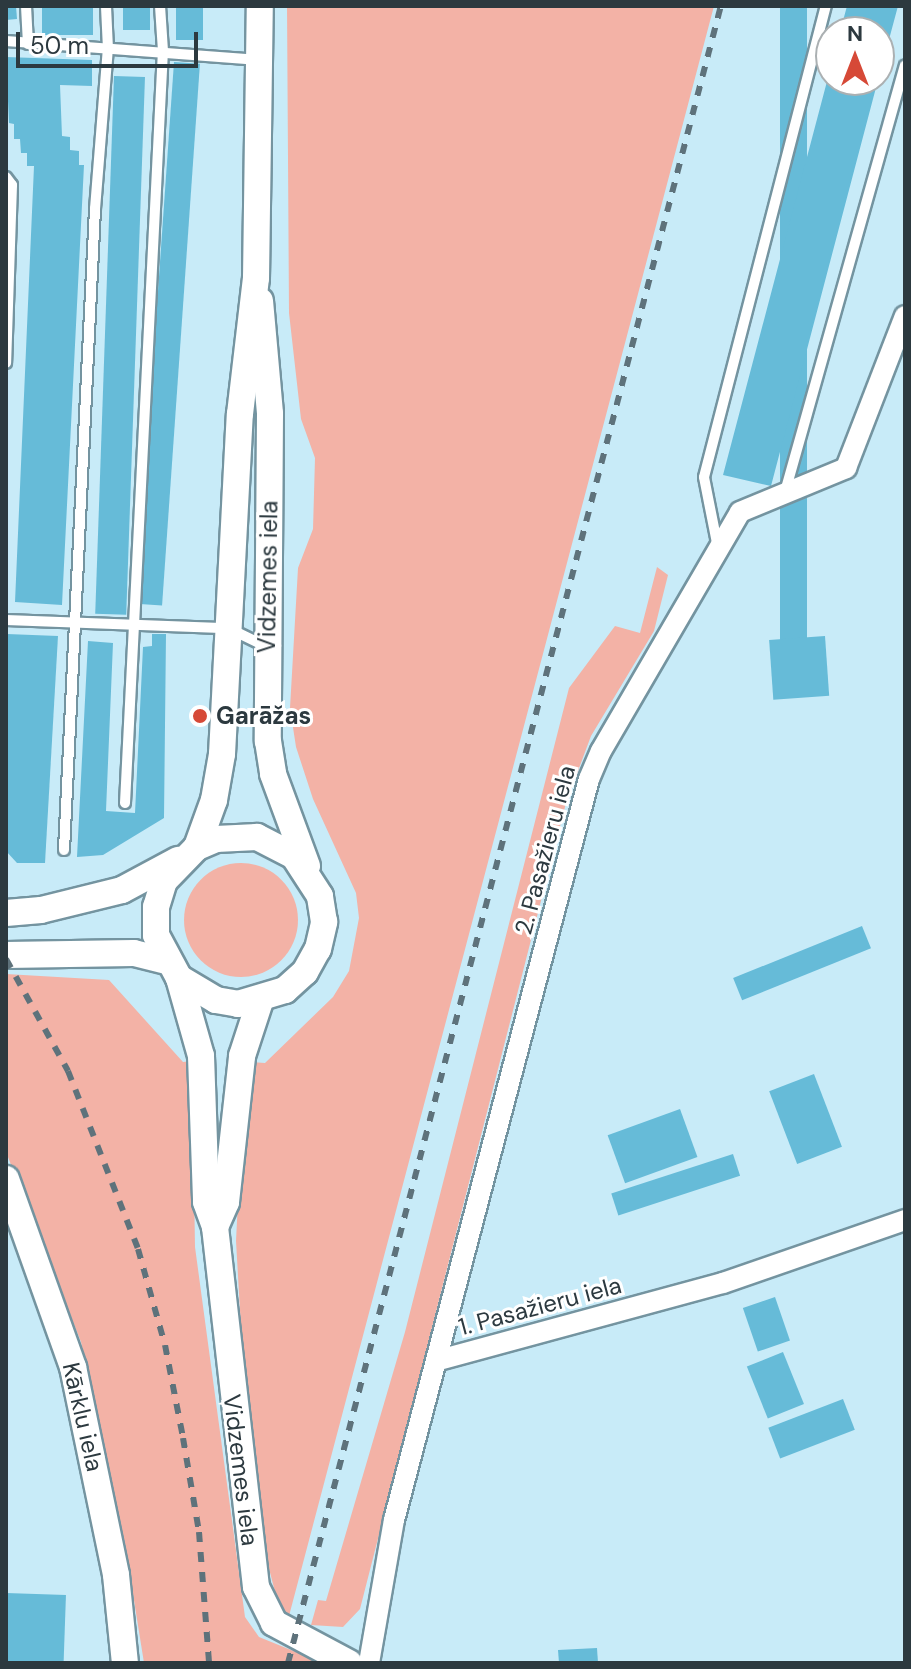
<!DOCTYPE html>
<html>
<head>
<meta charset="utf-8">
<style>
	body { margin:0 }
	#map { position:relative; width:911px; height:1669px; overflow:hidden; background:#c8ebf8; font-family:"DM Sans",sans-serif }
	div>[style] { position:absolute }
	.green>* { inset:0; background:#f3b2a6 }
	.round { border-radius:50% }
	.building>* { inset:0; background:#66bbd8; transform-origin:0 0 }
	.roads { filter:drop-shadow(2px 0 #7494a0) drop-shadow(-2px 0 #7494a0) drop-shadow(0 2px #7494a0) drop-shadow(0 -2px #7494a0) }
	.service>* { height:10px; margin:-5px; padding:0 5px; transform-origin:5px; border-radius:5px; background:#fff }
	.minor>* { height:20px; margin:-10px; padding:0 10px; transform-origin:10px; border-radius:10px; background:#fff }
	.tertiary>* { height:26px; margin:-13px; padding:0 13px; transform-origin:13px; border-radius:13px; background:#fff }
	.rail>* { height:6px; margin-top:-3px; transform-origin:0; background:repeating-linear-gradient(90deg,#5e727b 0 10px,transparent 0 20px) }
	.dots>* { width:22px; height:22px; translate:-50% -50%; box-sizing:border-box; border:4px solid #fff; border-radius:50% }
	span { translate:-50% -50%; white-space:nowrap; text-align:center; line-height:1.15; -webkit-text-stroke:6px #fff; paint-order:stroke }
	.street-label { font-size:24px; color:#2c393f }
	.poi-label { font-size:24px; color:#2c393f; font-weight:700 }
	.left { translate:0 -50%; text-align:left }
	.frame { position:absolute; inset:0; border:8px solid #2c393f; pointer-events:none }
	.north { position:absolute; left:815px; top:16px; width:80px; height:80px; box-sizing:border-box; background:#fff; border:2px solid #abb0b2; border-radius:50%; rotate:0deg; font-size:22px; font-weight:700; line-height:32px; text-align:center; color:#2c393f }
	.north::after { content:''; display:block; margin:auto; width:28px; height:36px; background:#d64937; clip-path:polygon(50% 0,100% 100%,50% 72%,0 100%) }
	.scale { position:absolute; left:16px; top:32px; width:182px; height:36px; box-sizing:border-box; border:4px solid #2c393f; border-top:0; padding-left:10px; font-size:24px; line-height:28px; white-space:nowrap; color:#2c393f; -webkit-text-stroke:6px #fff; paint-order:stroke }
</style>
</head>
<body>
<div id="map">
	<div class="green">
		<div style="clip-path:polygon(287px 6px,714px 6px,289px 1616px,279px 1607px,267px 1561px,241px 1328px,236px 1241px,241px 1140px,251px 1062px,265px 1063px,333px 997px,349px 971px,359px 918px,356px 893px,313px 799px,296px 747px,290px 708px,298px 568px,313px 529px,315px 458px,301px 419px,289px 313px)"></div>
		<div style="clip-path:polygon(657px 567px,668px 575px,654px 631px,591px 736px,566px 803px,360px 1609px,343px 1627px,311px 1625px,318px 1600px,326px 1601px,405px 1332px,569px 688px,615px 626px,640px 633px)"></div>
		<div class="round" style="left:184px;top:863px;width:114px;height:114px"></div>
		<div style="clip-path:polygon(6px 974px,109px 980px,183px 1062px,192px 1061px,195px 1247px,245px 1617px,259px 1637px,323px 1663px,144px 1663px,125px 1544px,81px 1342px,6px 1152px)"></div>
	</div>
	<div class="building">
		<div style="clip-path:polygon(6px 6px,16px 6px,17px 19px,6px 20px)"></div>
		<div style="left:42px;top:6px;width:51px;height:29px"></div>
		<div style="left:123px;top:6px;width:27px;height:24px"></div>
		<div style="left:176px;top:6px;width:27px;height:34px"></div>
		<div style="left:780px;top:6px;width:27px;height:642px"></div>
		<div style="clip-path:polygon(847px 6px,898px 6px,880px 73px,879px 32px,840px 32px)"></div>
		<div style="clip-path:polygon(6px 57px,92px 60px,92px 86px,60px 85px,62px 136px,70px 137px,70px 150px,79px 151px,79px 165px,84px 165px,62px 605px,15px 602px,34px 166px,27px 166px,27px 153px,21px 153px,20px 139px,14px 139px,14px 124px,9px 123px)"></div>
		<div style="left:174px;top:62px;width:26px;height:543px;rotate:4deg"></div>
		<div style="clip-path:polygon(830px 70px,831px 80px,878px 80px,771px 486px,723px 475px)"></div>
		<div style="left:114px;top:76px;width:31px;height:538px;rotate:2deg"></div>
		<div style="clip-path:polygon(7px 634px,58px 636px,45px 863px,17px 863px,6px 851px)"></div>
		<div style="clip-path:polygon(152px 634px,166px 634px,164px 818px,103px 855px,77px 857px,88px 641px,113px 643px,106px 811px,135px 813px,143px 647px,152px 646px)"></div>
		<div style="left:825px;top:636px;width:60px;height:56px;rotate:86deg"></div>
		<div style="left:862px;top:926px;width:24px;height:139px;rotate:68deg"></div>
		<div style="left:814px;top:1074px;width:78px;height:48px;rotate:69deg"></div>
		<div style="left:680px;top:1109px;width:51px;height:77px;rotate:70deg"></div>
		<div style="left:733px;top:1154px;width:23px;height:128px;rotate:72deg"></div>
		<div style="left:775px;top:1297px;width:46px;height:34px;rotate:71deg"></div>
		<div style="left:783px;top:1352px;width:56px;height:39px;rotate:68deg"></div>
		<div style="left:843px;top:1399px;width:33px;height:80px;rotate:69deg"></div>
		<div style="left:6px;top:1593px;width:60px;height:70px;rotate:2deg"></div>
		<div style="clip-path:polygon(597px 1648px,598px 1663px,559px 1663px,558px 1650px)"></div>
	</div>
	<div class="roads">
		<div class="service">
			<div style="left:26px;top:6px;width:38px;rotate:87deg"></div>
			<div style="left:6px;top:41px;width:254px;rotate:4.3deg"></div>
			<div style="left:6px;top:177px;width:10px;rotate:53deg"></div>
			<div style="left:12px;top:185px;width:178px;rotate:91.9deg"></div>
			<div style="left:785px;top:492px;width:443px;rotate:-74.3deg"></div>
			<div style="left:718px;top:548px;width:72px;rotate:-101.2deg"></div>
			<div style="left:704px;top:477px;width:487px;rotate:-75.5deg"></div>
			<div style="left:6px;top:620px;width:222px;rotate:2.1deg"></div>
			<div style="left:228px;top:628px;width:43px;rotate:26deg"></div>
			<div style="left:125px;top:803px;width:753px;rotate:-87.11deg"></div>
			<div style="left:163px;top:51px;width:45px;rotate:-93.8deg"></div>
			<div style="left:64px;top:850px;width:642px;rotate:-87.23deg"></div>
			<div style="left:95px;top:209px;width:161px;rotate:-85.4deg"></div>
			<div style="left:108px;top:49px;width:43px;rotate:-92.7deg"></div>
		</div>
		<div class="minor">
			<div style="left:439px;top:1360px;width:294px;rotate:-15.2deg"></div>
			<div style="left:723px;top:1283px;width:193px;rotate:-19.1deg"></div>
			<div style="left:369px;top:1663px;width:145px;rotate:-80.1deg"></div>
			<div style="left:394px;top:1520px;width:766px;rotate:-75.26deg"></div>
			<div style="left:589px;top:779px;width:30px;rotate:-67deg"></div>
			<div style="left:601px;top:751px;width:276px;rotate:-59.8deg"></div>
			<div style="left:740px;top:512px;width:115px;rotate:-22.5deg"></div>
			<div style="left:846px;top:468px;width:163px;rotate:-68.8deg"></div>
		</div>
		<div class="tertiary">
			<div style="left:260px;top:301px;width:113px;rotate:84.9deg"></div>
			<div style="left:270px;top:414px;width:327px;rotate:90.4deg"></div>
			<div style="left:268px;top:741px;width:33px;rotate:81deg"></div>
			<div style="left:273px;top:774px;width:98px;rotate:69.7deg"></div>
			<div style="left:197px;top:847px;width:50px;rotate:-70.1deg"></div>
			<div style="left:214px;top:800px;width:47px;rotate:-80.1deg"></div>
			<div style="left:222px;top:754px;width:340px;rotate:-87deg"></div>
			<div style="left:240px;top:414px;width:137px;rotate:-83.3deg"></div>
			<div style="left:256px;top:278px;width:272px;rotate:-89.2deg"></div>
			<div style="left:6px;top:913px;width:35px;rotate:-5deg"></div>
			<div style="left:41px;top:910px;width:83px;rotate:-13.9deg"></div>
			<div style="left:122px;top:890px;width:64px;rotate:-28.2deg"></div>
			<div style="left:6px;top:955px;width:128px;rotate:-0.9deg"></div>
			<div style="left:134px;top:953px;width:33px;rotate:14deg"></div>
			<div style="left:179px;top:978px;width:43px;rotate:30.7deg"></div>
			<div style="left:216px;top:1000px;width:22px;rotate:10deg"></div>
			<div style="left:238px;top:1004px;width:49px;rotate:-16.6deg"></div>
			<div style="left:285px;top:990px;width:27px;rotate:-42deg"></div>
			<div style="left:305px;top:972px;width:26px;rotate:-61deg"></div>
			<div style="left:318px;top:949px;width:28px;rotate:-77deg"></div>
			<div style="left:324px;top:922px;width:26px;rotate:-99deg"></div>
			<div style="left:320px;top:896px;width:48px;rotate:-123deg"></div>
			<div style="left:294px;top:856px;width:42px;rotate:-152.8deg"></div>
			<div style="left:257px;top:837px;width:41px;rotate:177.2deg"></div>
			<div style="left:216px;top:839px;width:21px;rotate:157deg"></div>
			<div style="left:197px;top:847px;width:47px;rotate:134.1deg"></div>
			<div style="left:164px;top:881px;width:27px;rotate:107deg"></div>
			<div style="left:156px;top:907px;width:28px;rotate:90deg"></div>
			<div style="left:156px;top:935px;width:49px;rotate:61.9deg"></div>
			<div style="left:179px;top:978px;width:81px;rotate:74.2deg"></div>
			<div style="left:201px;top:1056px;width:146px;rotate:88deg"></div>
			<div style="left:206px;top:1202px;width:27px;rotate:70deg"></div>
			<div style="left:215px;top:1227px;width:362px;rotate:83.5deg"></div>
			<div style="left:256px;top:1587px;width:40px;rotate:63.4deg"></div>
			<div style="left:274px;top:1623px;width:85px;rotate:28.1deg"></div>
			<div style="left:6px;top:1179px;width:200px;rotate:70.4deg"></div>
			<div style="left:73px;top:1367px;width:212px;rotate:78.3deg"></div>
			<div style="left:116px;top:1575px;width:88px;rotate:84.2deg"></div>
			<div style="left:215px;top:1227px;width:27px;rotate:-66deg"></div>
			<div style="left:226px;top:1202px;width:147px;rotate:-83.7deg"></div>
			<div style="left:242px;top:1056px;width:58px;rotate:-71.9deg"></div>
		</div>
	</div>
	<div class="rail">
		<div style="left:6px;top:959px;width:128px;rotate:61deg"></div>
		<div style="left:68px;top:1071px;width:191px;rotate:68.5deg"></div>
		<div style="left:138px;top:1249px;width:100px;rotate:74.3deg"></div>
		<div style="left:165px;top:1345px;width:95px;rotate:79deg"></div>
		<div style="left:183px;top:1438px;width:95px;rotate:80.3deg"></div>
		<div style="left:199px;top:1532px;width:131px;rotate:85.6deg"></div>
		<div style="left:288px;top:1663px;width:1713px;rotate:-75.36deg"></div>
	</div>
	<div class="dots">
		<div style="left:200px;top:716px;background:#d64937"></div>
	</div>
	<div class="street-label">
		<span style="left:268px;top:577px;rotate:-89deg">Vidzemes iela</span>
		<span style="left:545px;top:850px;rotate:-75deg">2. Pasažieru iela</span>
		<span style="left:540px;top:1306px;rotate:-15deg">1. Pasažieru iela</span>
		<span style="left:83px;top:1417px;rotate:77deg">Kārklu iela</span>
		<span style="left:241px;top:1470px;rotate:83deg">Vidzemes iela</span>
	</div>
	<div class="poi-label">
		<span class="left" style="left:216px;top:716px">Garāžas</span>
	</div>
	<div class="frame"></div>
	<div class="north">N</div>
	<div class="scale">50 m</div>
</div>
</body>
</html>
